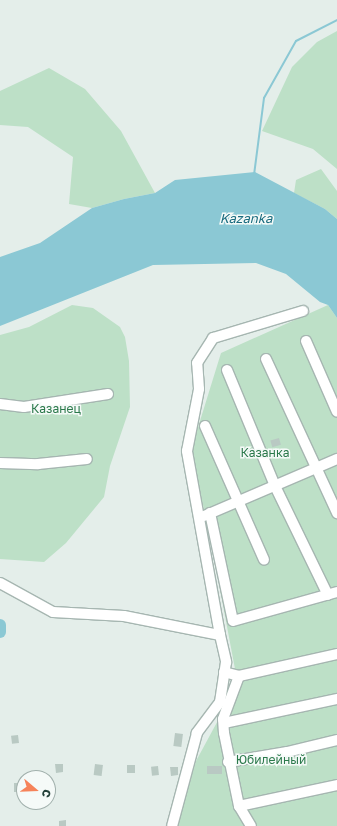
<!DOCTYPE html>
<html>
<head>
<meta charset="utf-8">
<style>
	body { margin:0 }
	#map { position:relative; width:337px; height:826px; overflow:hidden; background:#e4eeea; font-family:"Golos Text",sans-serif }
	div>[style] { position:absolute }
	.green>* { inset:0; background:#bde0c7 }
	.water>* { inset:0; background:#8bc8d4 }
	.stream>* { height:2px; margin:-1px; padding:0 1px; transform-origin:1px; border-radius:1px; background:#8bc8d4 }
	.river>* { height:12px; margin:-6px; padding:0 6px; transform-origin:6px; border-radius:6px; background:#8bc8d4 }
	.building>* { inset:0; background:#b9c9c3; transform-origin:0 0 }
	.roads { filter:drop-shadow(1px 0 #a6b6b1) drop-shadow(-1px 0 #a6b6b1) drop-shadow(0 1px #a6b6b1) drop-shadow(0 -1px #a6b6b1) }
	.minor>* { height:10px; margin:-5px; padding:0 5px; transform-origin:5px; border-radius:5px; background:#fff }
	span { translate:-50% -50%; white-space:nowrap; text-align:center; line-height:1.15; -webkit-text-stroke:3px #f5faf8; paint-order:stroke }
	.park-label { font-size:12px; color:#2b794b }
	.water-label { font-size:13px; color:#1a6c7f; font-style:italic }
	.north { position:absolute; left:16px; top:770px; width:40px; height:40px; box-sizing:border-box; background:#f5faf8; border:1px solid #a1b0ac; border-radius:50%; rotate:109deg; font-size:11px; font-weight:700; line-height:16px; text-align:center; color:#234039 }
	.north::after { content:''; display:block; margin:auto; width:14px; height:18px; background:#f6835a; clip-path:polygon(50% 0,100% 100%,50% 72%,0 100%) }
</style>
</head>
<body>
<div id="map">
	<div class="green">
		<div style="clip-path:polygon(337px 31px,337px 169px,313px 149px,262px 131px,292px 67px,317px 42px)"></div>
		<div style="clip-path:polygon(49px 68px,85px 89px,121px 131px,155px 193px,124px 199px,92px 208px,69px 204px,73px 157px,28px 127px,0 125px,0 91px)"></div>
		<div style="clip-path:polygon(321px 169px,337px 191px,337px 219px,325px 209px,294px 193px,296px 180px)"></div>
		<div style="clip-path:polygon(72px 305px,93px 308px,120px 327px,125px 337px,129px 361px,130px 407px,110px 466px,104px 497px,66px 543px,44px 562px,0 559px,0 335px,29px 327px)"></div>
		<div style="clip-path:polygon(328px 305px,337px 318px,337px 653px,239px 673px,235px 669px,211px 542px,191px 450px,221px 353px)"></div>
		<div style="clip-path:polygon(337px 656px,337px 826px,177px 826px,196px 761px,222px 713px,237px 676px)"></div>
	</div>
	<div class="water">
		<div style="clip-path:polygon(255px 172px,325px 209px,337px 219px,337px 318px,328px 305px,320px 302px,286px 274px,256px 263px,153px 265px,0 326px,0 257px,40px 243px,92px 208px,124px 199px,155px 193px,175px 180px)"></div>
	</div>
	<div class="stream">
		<div style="left:254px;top:175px;width:78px;rotate:-82.6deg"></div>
		<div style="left:264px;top:98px;width:65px;rotate:-60.7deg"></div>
		<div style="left:296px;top:41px;width:46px;rotate:-27.1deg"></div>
	</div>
	<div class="river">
		<div style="left:0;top:625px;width:7px;rotate:90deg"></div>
	</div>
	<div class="building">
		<div style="left:279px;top:438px;width:7px;height:9px;rotate:74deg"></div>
		<div style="left:175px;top:733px;width:8px;height:13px;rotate:7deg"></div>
		<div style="left:18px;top:735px;width:8px;height:7px;rotate:83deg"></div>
		<div style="clip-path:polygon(55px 764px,63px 764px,63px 772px,56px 773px)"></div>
		<div style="left:95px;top:764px;width:8px;height:11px;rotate:7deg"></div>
		<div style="left:127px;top:765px;width:8px;height:8px"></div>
		<div style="left:158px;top:766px;width:9px;height:7px;rotate:84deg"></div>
		<div style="left:207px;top:766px;width:15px;height:8px"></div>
		<div style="clip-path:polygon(170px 767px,178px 767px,178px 775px,171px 776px)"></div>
		<div style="left:14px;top:783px;width:6px;height:9px"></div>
		<div style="clip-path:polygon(66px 820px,66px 826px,59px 826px,59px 821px)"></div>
	</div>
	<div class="roads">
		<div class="minor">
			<div style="left:306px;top:341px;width:77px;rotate:66.4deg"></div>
			<div style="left:266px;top:359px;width:170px;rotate:65.2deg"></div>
			<div style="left:227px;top:370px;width:126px;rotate:67.5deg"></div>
			<div style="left:275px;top:486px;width:121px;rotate:64.1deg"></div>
			<div style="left:0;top:404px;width:24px;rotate:7deg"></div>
			<div style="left:24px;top:407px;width:85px;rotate:-8.8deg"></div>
			<div style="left:205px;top:426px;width:146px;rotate:66.2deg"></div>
			<div style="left:0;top:463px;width:38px;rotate:2deg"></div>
			<div style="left:38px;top:464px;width:49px;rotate:-5.8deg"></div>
			<div style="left:210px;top:513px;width:110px;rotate:78deg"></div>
			<div style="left:233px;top:621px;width:108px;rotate:-15.6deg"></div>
			<div style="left:204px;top:516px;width:145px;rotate:-23.2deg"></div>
			<div style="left:0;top:583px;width:60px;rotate:28.7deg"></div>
			<div style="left:53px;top:612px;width:71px;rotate:3.2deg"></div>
			<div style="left:124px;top:616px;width:98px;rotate:11.2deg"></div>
			<div style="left:220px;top:635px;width:28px;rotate:77deg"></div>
			<div style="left:226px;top:662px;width:40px;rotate:98.5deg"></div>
			<div style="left:220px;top:702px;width:39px;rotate:127deg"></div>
			<div style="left:197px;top:733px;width:96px;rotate:105deg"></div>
			<div style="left:220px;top:635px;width:187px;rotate:-100.2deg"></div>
			<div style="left:187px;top:451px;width:63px;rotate:-79deg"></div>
			<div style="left:199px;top:389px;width:26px;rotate:-94deg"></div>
			<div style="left:197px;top:363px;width:30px;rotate:-57deg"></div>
			<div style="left:213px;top:338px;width:94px;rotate:-16.7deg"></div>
			<div style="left:224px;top:672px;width:16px;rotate:15deg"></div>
			<div style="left:239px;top:676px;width:100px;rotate:-12.7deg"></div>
			<div style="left:239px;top:676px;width:46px;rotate:110.4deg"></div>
			<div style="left:223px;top:719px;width:14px;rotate:86deg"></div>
			<div style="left:224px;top:733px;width:75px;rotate:78.4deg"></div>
			<div style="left:239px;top:806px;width:23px;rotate:59deg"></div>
			<div style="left:224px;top:723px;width:116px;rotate:-12deg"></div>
			<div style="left:228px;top:762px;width:60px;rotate:-9.6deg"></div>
			<div style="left:287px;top:752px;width:51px;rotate:-13.5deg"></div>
			<div style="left:239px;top:806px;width:100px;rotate:-12.1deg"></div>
		</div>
	</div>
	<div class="park-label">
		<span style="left:56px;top:409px">Казанец</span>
		<span style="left:265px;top:453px">Казанка</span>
		<span style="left:271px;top:760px">Юбилейный</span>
	</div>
	<div class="water-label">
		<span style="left:246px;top:218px">Kazanka</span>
	</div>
	<div class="north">С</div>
</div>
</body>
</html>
